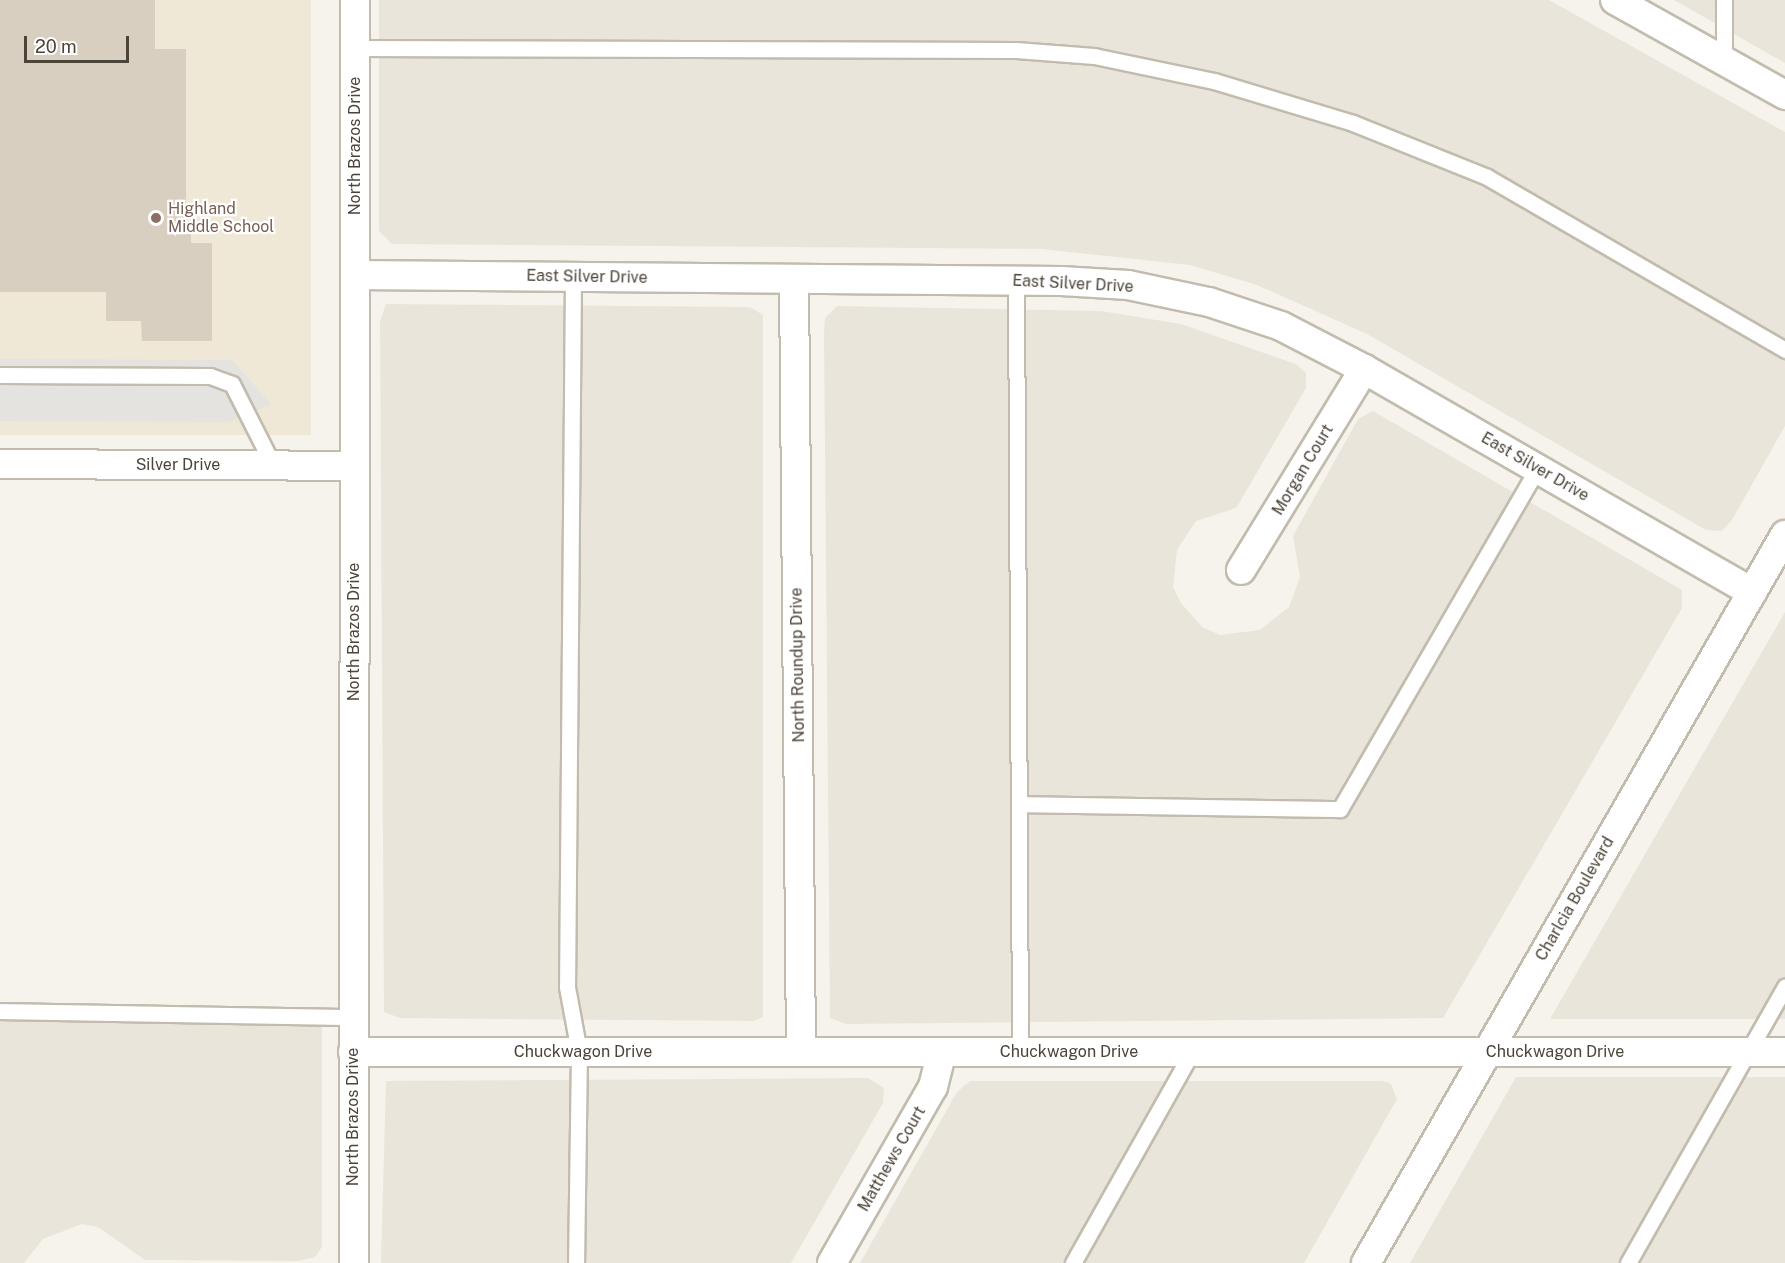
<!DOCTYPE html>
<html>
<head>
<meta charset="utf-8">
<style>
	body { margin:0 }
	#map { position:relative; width:1785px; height:1263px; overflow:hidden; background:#f6f3ec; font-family:"Public Sans",sans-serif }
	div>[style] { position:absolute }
	.residential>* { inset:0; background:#eae5da }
	.education>* { inset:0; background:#efe8d6; transform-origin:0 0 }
	.parking>* { inset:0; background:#e5e3e0 }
	.building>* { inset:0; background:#d8cfc1 }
	.roads { filter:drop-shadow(2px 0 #c2bbae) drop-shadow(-2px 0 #c2bbae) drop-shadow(0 2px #c2bbae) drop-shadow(0 -2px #c2bbae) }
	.lane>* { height:15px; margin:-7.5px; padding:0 7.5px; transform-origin:7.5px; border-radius:7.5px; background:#fff }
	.street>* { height:28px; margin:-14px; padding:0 14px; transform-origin:14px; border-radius:14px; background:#fff }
	.dots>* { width:16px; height:16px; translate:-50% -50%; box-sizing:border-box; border:3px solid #fff; border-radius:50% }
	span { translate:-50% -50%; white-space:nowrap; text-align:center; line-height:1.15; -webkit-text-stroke:4.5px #fff; paint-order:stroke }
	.street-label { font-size:16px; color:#4b4439 }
	.education-label { font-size:16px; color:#785e54 }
	.left { translate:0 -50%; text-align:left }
	.scale { position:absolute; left:24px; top:36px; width:105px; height:27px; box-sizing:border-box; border:3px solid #4b4439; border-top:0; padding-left:8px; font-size:18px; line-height:21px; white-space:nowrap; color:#4b4439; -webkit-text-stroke:4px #fff; paint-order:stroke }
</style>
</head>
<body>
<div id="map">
	<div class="residential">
		<div style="clip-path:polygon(379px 0,1549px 0,1785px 132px,1785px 426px,1732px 520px,1722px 531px,1706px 530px,1367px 334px,1257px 285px,1190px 265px,1042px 249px,392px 244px,379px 231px)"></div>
		<div style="clip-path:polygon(1674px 0,1785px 0,1785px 63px)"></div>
		<div style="clip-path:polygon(386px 304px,750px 307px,763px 315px,763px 1017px,753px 1021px,400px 1018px,384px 1012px,380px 321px)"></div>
		<div style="clip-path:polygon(837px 306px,1101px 311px,1181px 324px,1296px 364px,1306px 373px,1306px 388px,1241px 500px,1236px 508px,1196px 521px,1177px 550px,1173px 587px,1181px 603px,1202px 627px,1220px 635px,1260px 630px,1289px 607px,1300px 577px,1293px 536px,1358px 419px,1373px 411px,1682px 590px,1682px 608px,1443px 1018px,846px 1024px,830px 1018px,824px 334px,825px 318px)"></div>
		<div style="clip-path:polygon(1785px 612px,1785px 1019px,1550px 1019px,1682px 790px)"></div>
		<div style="clip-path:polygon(0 1011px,322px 1016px,322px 1247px,315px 1257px,298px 1261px,145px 1260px,98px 1227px,82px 1224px,43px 1239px,24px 1263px,0 1263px)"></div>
		<div style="clip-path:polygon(1516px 1077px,1785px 1077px,1785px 1263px,1410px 1263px)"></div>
		<div style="clip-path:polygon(868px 1078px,884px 1088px,883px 1103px,791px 1263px,381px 1263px,386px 1081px)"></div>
		<div style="clip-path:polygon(970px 1081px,1382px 1081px,1391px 1084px,1397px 1099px,1304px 1263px,860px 1263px,957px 1092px)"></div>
	</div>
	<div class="education">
		<div style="left:0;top:0;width:311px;height:435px"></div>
	</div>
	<div class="parking">
		<div style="clip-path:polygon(0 359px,232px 360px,271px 404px,229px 422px,0 421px)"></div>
	</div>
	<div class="building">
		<div style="clip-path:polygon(0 0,155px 0,155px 49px,186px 49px,186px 223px,191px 223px,191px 243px,212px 243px,212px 341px,142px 341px,141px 321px,106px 321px,106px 292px,0 292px)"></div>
	</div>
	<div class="roads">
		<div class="lane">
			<div style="left:355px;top:48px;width:661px;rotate:0.17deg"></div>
			<div style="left:1016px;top:50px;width:78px;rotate:4.4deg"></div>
			<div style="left:1094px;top:56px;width:123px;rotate:11.8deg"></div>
			<div style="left:1214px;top:81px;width:145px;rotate:16.8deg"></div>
			<div style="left:1353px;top:123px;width:144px;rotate:21.9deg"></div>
			<div style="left:1487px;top:177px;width:345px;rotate:30.1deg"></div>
			<div style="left:1724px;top:61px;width:61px;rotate:-90deg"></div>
			<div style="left:573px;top:277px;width:710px;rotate:90.48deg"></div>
			<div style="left:567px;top:987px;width:66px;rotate:79.5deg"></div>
			<div style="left:579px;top:1052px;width:211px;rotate:90.8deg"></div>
			<div style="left:1016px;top:280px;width:772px;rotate:89.7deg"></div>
			<div style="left:0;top:375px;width:210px;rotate:0.3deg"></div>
			<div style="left:210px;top:376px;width:23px;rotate:20deg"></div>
			<div style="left:232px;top:384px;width:91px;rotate:63.2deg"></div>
			<div style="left:1019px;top:804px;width:321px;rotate:0.9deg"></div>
			<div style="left:1340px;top:809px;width:393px;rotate:-59.9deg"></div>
			<div style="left:0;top:1011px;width:351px;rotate:1deg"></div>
			<div style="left:1073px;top:1263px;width:242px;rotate:-60.6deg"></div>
			<div style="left:1628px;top:1263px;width:318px;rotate:-60.4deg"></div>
		</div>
		<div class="street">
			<div style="left:1615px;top:0;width:195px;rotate:29.2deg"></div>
			<div style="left:355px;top:275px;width:706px;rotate:0.49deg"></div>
			<div style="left:1061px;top:281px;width:67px;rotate:3.4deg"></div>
			<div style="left:1128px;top:285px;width:83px;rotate:11.9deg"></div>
			<div style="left:1209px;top:302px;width:76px;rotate:18.4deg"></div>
			<div style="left:1281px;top:326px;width:93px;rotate:27.4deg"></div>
			<div style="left:1364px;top:369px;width:448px;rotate:29.9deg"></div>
			<div style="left:794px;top:279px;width:771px;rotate:89.48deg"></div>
			<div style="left:0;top:464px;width:355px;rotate:0.3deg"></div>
			<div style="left:1241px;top:570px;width:236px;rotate:-58.5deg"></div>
			<div style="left:353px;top:1052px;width:1432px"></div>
			<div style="left:354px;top:1263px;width:1263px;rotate:-89.95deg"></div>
			<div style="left:832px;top:1263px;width:203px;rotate:-60.2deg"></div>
			<div style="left:933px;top:1087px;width:36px;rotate:-76deg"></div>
			<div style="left:1366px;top:1263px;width:840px;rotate:-60.08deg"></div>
		</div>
	</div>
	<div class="dots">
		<div style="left:156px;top:218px;background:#8d6e63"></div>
	</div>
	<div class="street-label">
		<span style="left:355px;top:146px;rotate:-90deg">North Brazos Drive</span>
		<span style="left:587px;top:277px;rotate:1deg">East Silver Drive</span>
		<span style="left:1073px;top:284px;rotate:3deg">East Silver Drive</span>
		<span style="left:178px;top:465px">Silver Drive</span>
		<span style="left:1535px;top:467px;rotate:30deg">East Silver Drive</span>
		<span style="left:1303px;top:470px;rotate:-59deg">Morgan Court</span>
		<span style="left:354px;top:632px;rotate:-90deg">North Brazos Drive</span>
		<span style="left:798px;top:665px;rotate:-91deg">North Roundup Drive</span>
		<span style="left:1575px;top:899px;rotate:-60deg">Charlcia Boulevard</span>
		<span style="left:583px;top:1052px">Chuckwagon Drive</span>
		<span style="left:1069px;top:1052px">Chuckwagon Drive</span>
		<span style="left:1555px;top:1052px">Chuckwagon Drive</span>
		<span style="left:353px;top:1117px;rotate:-90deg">North Brazos Drive</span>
		<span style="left:892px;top:1159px;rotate:-60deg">Matthews Court</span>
	</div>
	<div class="education-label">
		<span class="left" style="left:168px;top:218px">Highland<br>Middle School</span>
	</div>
	<div class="scale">20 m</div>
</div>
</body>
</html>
